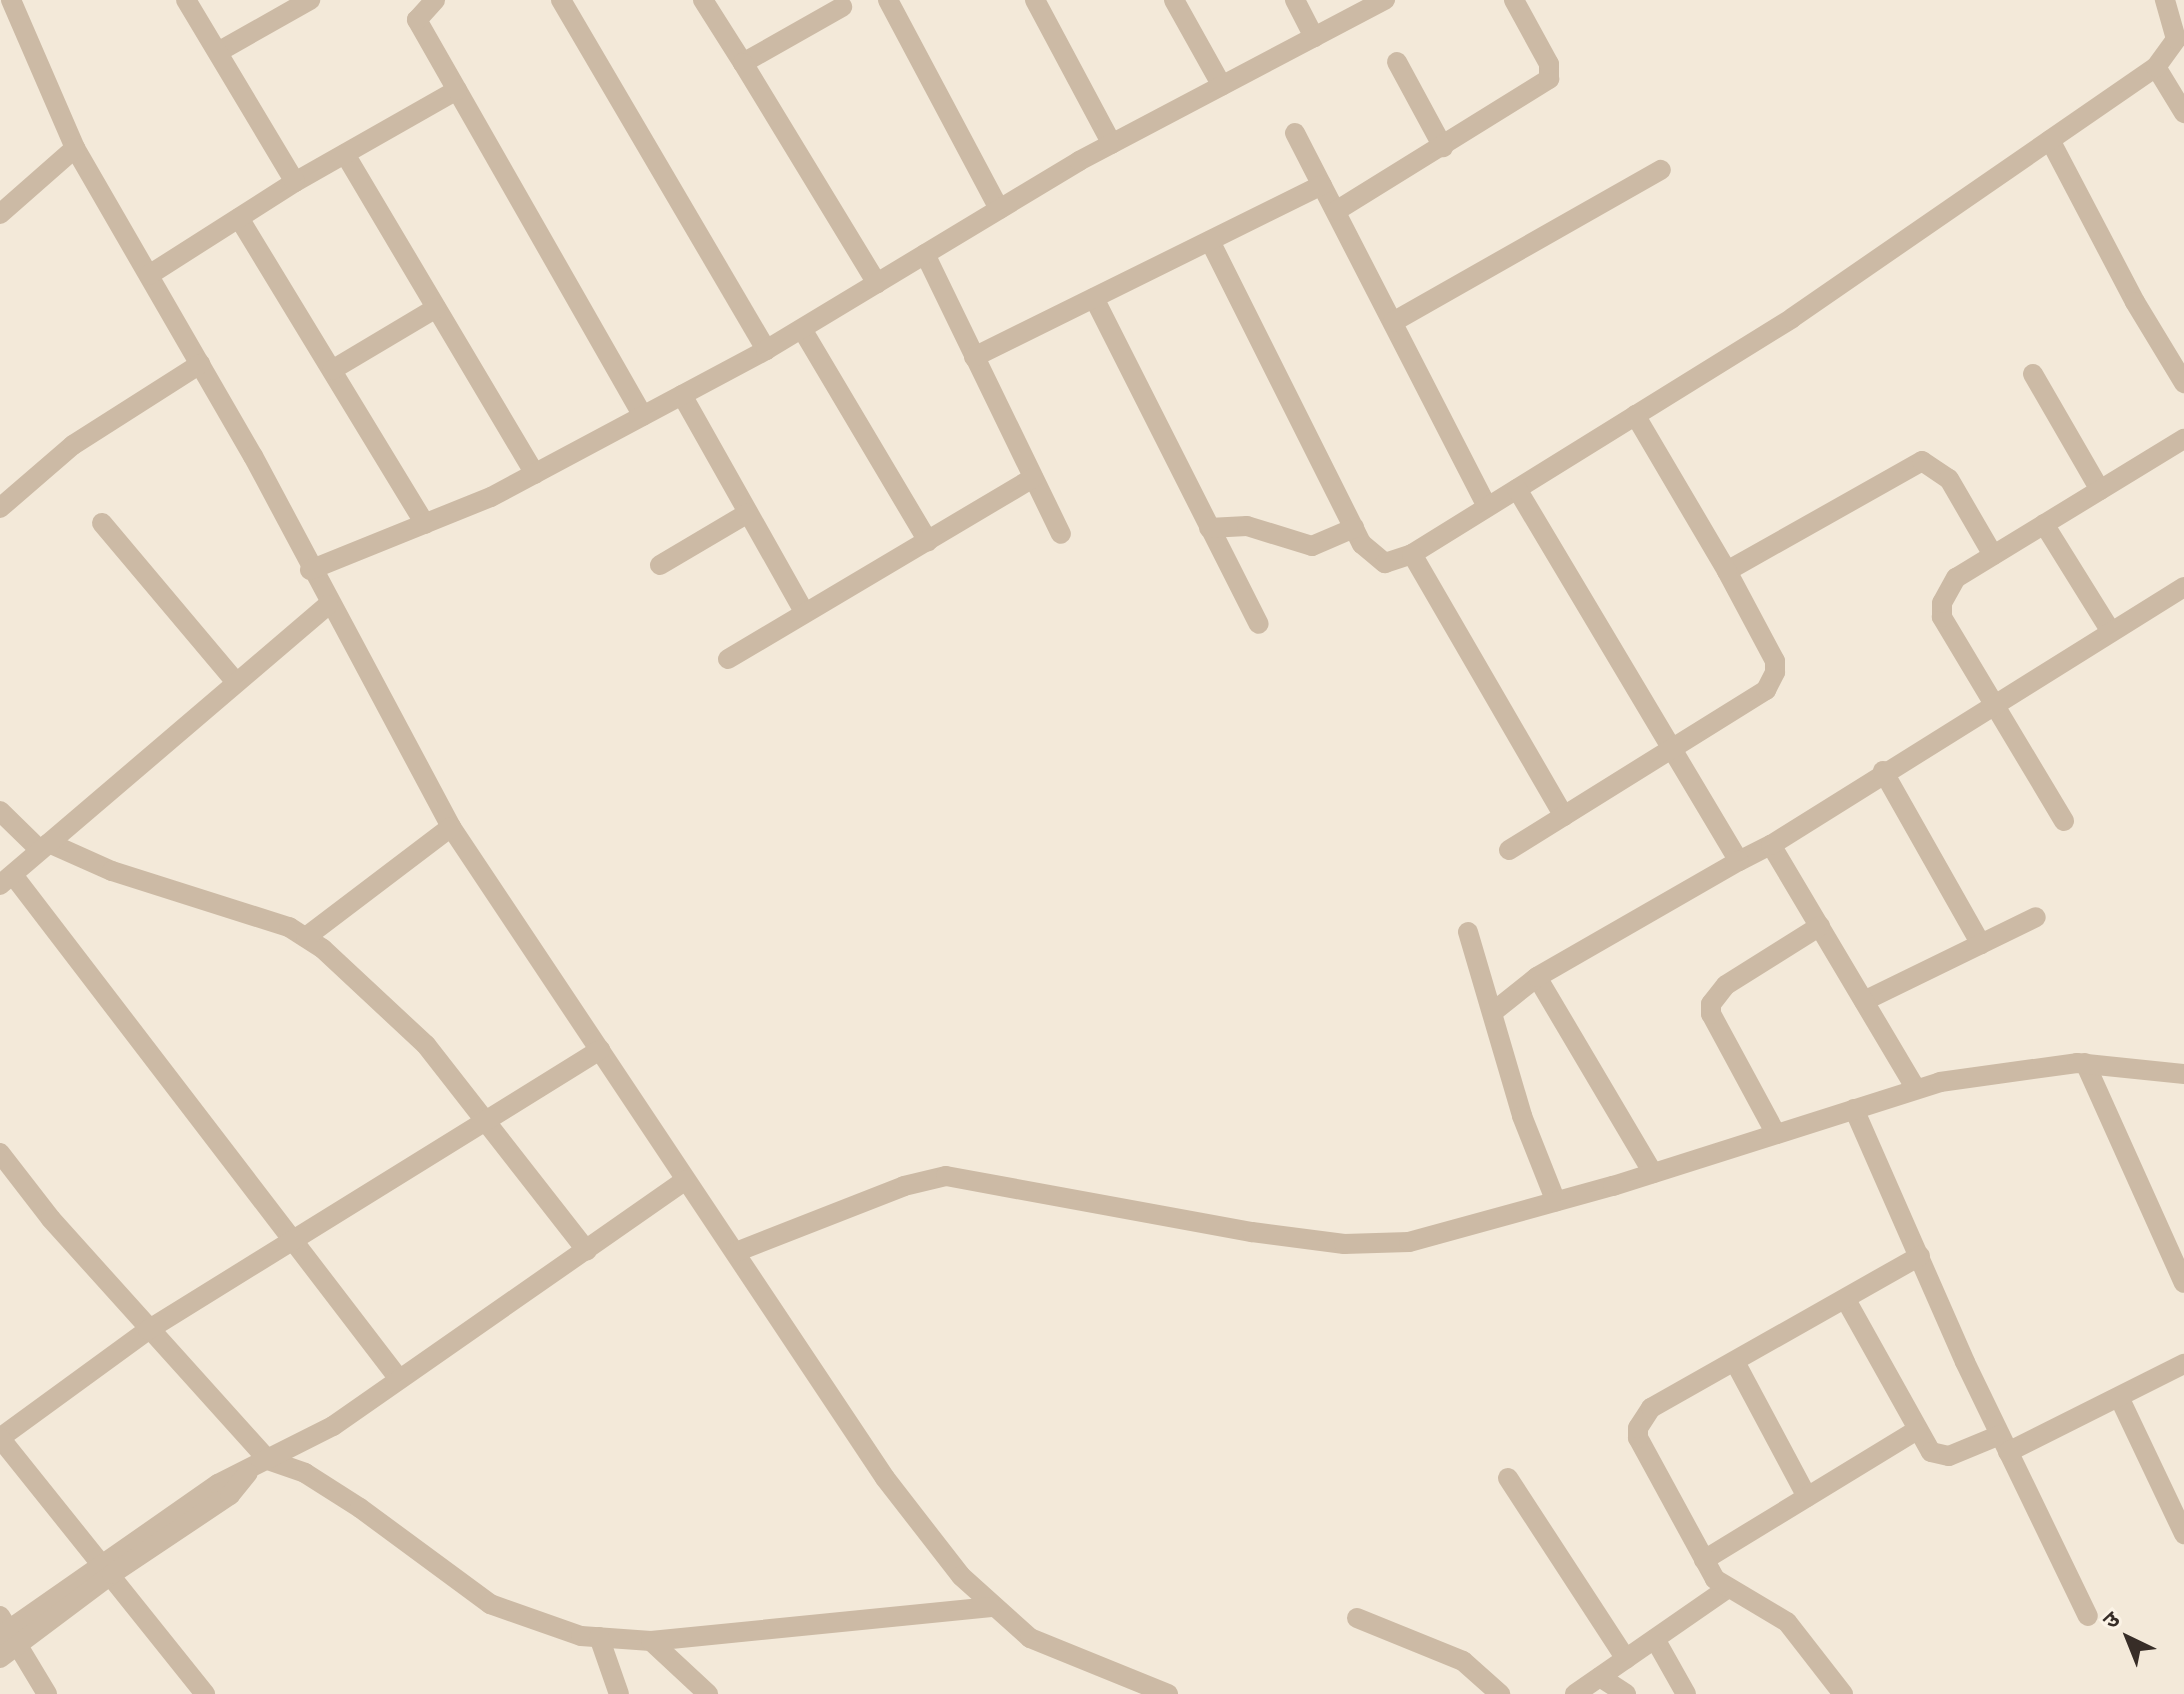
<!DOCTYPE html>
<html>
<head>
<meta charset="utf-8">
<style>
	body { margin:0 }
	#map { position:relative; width:2184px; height:1694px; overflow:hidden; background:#f3e9d9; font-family:"Roboto Condensed","Noto Sans Devanagari",sans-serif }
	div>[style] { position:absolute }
	.street>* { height:20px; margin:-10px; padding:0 10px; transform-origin:10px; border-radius:10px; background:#ccbaa5 }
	span { translate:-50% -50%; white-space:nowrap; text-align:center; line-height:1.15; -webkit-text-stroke:8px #fbf3e6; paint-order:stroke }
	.north { position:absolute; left:2088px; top:1598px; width:80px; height:80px; -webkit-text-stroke:6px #fbf3e6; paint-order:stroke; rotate:317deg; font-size:22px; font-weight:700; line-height:32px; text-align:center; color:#372d27 }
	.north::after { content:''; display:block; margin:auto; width:28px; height:36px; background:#372d27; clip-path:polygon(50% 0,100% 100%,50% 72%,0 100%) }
</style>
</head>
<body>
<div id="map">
	<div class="street">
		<div style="left:11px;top:0;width:161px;rotate:66.6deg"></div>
		<div style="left:75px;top:148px;width:356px;rotate:60deg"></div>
		<div style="left:253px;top:456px;width:421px;rotate:61.9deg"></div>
		<div style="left:451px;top:827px;width:782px;rotate:56.31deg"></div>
		<div style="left:885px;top:1478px;width:124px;rotate:52.2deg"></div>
		<div style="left:961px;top:1576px;width:93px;rotate:41.9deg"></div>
		<div style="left:1030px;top:1638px;width:149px;rotate:22.1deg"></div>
		<div style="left:561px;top:0;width:406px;rotate:59.6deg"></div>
		<div style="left:703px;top:0;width:75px;rotate:57.6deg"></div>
		<div style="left:743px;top:63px;width:114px;rotate:-29.5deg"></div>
		<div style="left:888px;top:0;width:237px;rotate:62deg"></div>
		<div style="left:1035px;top:0;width:163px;rotate:61.9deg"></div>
		<div style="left:1174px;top:0;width:98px;rotate:60.8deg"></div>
		<div style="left:1295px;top:0;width:42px;rotate:62.8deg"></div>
		<div style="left:218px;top:52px;width:106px;rotate:-29.5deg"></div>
		<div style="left:1397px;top:62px;width:97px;rotate:61.6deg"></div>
		<div style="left:743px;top:63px;width:258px;rotate:58.7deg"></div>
		<div style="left:2156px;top:67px;width:54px;rotate:58.7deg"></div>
		<div style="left:457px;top:90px;width:375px;rotate:60.3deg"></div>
		<div style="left:1295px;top:133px;width:420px;rotate:62.8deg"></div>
		<div style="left:2050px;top:140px;width:183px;rotate:62.3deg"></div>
		<div style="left:2135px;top:302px;width:95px;rotate:58.8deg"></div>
		<div style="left:345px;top:154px;width:372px;rotate:59.3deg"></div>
		<div style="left:295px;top:182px;width:186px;rotate:-29.6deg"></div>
		<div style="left:457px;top:90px;width:81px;rotate:-119.7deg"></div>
		<div style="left:417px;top:20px;width:27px;rotate:-48deg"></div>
		<div style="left:1336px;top:211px;width:251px;rotate:-31.8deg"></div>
		<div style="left:1549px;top:79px;width:15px;rotate:-90deg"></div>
		<div style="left:1549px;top:64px;width:73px;rotate:-118.7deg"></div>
		<div style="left:0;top:214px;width:100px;rotate:-41.3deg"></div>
		<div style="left:239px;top:218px;width:358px;rotate:58.7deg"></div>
		<div style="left:1210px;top:241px;width:339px;rotate:63.4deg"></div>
		<div style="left:1362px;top:544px;width:30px;rotate:40deg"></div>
		<div style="left:1385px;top:563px;width:28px;rotate:-18deg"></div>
		<div style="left:1412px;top:554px;width:447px;rotate:-31.8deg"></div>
		<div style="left:1792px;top:318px;width:442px;rotate:-34.6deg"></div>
		<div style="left:2156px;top:67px;width:34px;rotate:-54deg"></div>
		<div style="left:2176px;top:39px;width:41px;rotate:-105.8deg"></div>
		<div style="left:925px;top:254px;width:311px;rotate:64.1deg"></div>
		<div style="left:149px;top:275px;width:173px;rotate:-32.5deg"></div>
		<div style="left:295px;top:182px;width:212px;rotate:-120.9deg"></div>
		<div style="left:1094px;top:298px;width:365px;rotate:63.2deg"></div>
		<div style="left:1393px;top:322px;width:308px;rotate:-29.6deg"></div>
		<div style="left:802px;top:329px;width:247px;rotate:59.3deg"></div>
		<div style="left:974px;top:357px;width:388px;rotate:-26.3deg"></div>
		<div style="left:332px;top:370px;width:121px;rotate:-30.8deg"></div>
		<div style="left:2033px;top:374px;width:134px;rotate:60deg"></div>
		<div style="left:682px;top:395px;width:250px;rotate:60.6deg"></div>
		<div style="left:1517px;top:489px;width:433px;rotate:59.2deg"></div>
		<div style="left:1739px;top:861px;width:36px;rotate:-27deg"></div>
		<div style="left:0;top:508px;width:96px;rotate:-40.8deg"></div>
		<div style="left:73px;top:445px;width:151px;rotate:-32.5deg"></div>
		<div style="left:102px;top:523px;width:208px;rotate:49.9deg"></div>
		<div style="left:2044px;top:524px;width:125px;rotate:58.1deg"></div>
		<div style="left:1209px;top:528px;width:38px;rotate:-3deg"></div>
		<div style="left:1247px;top:526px;width:68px;rotate:17.1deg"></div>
		<div style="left:1312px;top:546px;width:46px;rotate:-23.2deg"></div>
		<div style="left:1412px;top:554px;width:303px;rotate:59.9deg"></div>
		<div style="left:660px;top:565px;width:102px;rotate:-30.6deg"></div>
		<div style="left:310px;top:570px;width:195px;rotate:-22deg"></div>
		<div style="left:491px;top:497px;width:312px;rotate:-28.1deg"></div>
		<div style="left:766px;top:350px;width:366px;rotate:-31.1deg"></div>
		<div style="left:1079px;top:161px;width:346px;rotate:-27.8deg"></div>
		<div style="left:1727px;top:571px;width:224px;rotate:-29.4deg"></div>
		<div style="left:1922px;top:461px;width:32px;rotate:34deg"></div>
		<div style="left:1949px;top:479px;width:88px;rotate:59.9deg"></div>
		<div style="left:728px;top:659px;width:355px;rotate:-30.7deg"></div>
		<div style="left:1883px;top:771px;width:199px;rotate:60.5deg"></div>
		<div style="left:0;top:811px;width:56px;rotate:44.3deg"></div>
		<div style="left:2064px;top:821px;width:238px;rotate:-120.9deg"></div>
		<div style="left:1942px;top:617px;width:14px;rotate:-90deg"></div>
		<div style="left:1942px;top:603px;width:29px;rotate:-61deg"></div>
		<div style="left:1956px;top:578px;width:267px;rotate:-31.4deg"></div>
		<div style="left:49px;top:843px;width:69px;rotate:24deg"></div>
		<div style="left:112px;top:871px;width:186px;rotate:17.6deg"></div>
		<div style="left:289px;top:927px;width:40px;rotate:32.9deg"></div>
		<div style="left:323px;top:949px;width:141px;rotate:43deg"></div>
		<div style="left:426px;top:1045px;width:261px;rotate:52deg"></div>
		<div style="left:1509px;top:850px;width:303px;rotate:-31.9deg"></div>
		<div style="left:1766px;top:690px;width:20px;rotate:-63deg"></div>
		<div style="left:1775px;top:672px;width:11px;rotate:-90deg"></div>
		<div style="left:1775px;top:661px;width:102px;rotate:-118.1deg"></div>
		<div style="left:1727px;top:571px;width:181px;rotate:-120.5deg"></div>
		<div style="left:13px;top:875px;width:635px;rotate:52.55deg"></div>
		<div style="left:0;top:885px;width:431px;rotate:-40.5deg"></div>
		<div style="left:1468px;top:932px;width:192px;rotate:73.6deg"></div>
		<div style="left:1522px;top:1116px;width:92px;rotate:68.4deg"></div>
		<div style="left:306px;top:937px;width:182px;rotate:-37.2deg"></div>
		<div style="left:1537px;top:977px;width:228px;rotate:59.4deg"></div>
		<div style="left:1864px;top:1001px;width:191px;rotate:-26deg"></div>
		<div style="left:1493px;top:1012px;width:56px;rotate:-38.5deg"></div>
		<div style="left:1537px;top:977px;width:233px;rotate:-29.9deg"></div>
		<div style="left:2085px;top:1063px;width:241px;rotate:65.8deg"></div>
		<div style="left:1916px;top:1089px;width:284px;rotate:-120.7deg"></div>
		<div style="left:1771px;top:845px;width:487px;rotate:-32deg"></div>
		<div style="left:1854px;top:1109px;width:276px;rotate:66.3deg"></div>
		<div style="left:1965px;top:1362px;width:282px;rotate:64.2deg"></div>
		<div style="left:1776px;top:1134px;width:136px;rotate:-118.4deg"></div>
		<div style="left:1711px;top:1014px;width:10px;rotate:-90deg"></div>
		<div style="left:1711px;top:1004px;width:24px;rotate:-52deg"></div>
		<div style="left:1726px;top:985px;width:111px;rotate:-32.1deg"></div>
		<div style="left:0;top:1153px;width:83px;rotate:52.3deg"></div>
		<div style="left:51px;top:1219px;width:324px;rotate:48deg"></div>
		<div style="left:268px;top:1460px;width:39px;rotate:19deg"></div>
		<div style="left:305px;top:1473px;width:65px;rotate:32.5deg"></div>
		<div style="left:360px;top:1508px;width:162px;rotate:36.4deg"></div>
		<div style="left:490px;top:1604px;width:96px;rotate:19.4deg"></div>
		<div style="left:581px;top:1636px;width:70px;rotate:4.1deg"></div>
		<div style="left:651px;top:1641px;width:342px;rotate:-5.7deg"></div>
		<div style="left:736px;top:1252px;width:180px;rotate:-21.4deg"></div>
		<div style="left:904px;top:1186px;width:43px;rotate:-13.4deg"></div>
		<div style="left:946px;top:1176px;width:311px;rotate:10.4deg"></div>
		<div style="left:1252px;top:1232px;width:93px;rotate:7.4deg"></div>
		<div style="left:1344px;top:1244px;width:65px;rotate:-1.8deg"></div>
		<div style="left:1409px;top:1242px;width:212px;rotate:-15.4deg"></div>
		<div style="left:1613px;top:1186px;width:343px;rotate:-17.6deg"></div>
		<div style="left:1940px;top:1082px;width:138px;rotate:-7.9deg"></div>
		<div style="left:2077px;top:1063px;width:108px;rotate:5.9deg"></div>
		<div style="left:1846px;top:1300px;width:174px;rotate:60.8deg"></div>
		<div style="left:1931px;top:1452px;width:18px;rotate:13deg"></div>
		<div style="left:1949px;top:1456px;width:55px;rotate:-22.4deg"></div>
		<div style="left:1735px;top:1362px;width:153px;rotate:61.9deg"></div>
		<div style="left:2119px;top:1397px;width:152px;rotate:64.6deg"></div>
		<div style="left:0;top:1438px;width:183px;rotate:-36.1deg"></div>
		<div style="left:148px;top:1330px;width:532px;rotate:-31.78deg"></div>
		<div style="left:0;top:1438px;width:328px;rotate:51.3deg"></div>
		<div style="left:2008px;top:1452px;width:197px;rotate:-26.6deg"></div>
		<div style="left:1508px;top:1478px;width:216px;rotate:56.9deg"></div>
		<div style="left:1704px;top:1560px;width:250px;rotate:-31.4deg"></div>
		<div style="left:0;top:1616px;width:91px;rotate:58.9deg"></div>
		<div style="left:1357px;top:1618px;width:114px;rotate:22.1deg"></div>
		<div style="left:1463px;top:1661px;width:50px;rotate:41.7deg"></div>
		<div style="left:0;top:1636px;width:266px;rotate:-34.9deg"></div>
		<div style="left:218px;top:1484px;width:129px;rotate:-26.8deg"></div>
		<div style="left:333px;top:1426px;width:429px;rotate:-34.9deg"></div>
		<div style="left:599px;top:1637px;width:60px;rotate:70.7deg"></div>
		<div style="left:1655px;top:1639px;width:63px;rotate:60.6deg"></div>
		<div style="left:651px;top:1641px;width:78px;rotate:42.9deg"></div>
		<div style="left:0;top:1658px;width:140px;rotate:-36.9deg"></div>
		<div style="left:112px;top:1574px;width:142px;rotate:-33.8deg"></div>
		<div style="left:230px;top:1495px;width:28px;rotate:-51deg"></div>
		<div style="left:1600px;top:1677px;width:31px;rotate:33deg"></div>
		<div style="left:1575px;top:1694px;width:183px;rotate:-34.7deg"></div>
		<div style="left:1843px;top:1694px;width:91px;rotate:-127.9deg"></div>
		<div style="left:1787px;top:1622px;width:84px;rotate:-149.2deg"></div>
		<div style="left:1715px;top:1579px;width:161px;rotate:-118.6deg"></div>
		<div style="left:1638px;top:1438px;width:10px;rotate:-90deg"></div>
		<div style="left:1638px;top:1428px;width:24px;rotate:-57deg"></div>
		<div style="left:1651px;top:1408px;width:309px;rotate:-29.5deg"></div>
	</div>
	<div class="north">उ</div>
</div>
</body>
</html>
